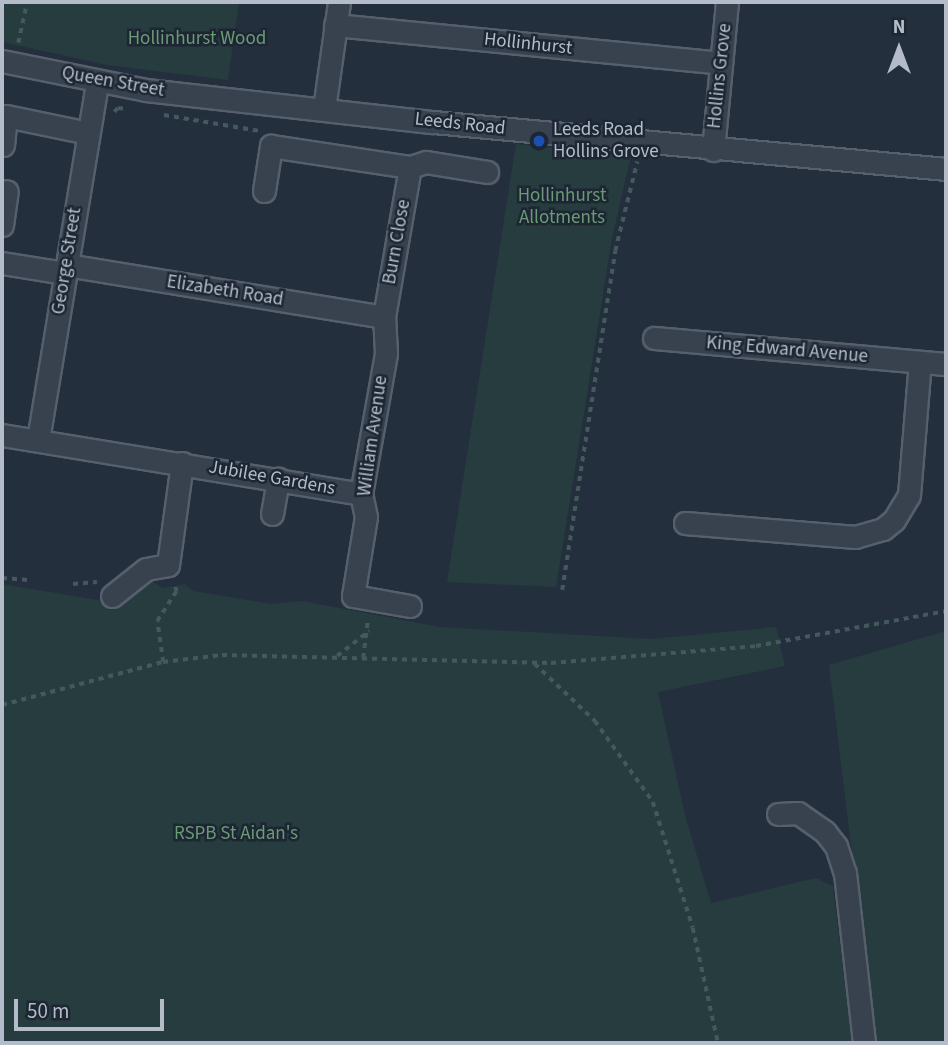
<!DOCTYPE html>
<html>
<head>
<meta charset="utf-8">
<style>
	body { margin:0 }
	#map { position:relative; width:948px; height:1045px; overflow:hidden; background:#242f3e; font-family:"Source Sans 3",sans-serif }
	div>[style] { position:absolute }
	.green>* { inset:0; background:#263c3f }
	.path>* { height:3.5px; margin-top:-1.75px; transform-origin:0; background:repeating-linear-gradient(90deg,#44595c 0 5px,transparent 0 10px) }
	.roads { filter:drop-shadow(2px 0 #565f6c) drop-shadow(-2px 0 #565f6c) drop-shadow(0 2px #565f6c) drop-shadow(0 -2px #565f6c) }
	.minor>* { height:21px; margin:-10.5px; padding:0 10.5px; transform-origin:10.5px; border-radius:10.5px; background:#38414e }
	.dots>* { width:19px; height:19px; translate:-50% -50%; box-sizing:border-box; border:4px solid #1d2633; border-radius:50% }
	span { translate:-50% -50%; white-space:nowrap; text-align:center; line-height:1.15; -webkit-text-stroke:5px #1d2633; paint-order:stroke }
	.park-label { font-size:19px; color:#6b9a76 }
	.street-label { font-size:19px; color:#b4bcc9 }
	.poi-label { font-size:19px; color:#b4bcc9 }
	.left { translate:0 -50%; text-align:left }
	.frame { position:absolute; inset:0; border:4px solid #b4bcc9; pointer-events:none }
	.north { position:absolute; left:864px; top:14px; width:70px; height:70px; -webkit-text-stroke:5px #1d2633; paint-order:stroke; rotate:0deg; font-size:19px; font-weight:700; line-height:28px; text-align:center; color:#b4bcc9 }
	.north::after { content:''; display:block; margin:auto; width:24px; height:32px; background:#b4bcc9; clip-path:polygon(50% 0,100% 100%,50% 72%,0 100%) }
	.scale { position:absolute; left:14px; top:999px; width:150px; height:32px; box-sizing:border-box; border:4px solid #b4bcc9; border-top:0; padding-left:9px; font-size:21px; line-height:24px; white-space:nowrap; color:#b4bcc9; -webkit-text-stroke:5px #1d2633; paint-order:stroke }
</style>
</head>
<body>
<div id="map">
	<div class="green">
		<div style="clip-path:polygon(2px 2px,239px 2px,228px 80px,107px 65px,2px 42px)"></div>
		<div style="clip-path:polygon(516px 144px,631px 156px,612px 238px,556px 587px,447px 582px)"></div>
		<div style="clip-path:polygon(150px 580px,163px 588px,185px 584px,193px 591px,271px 604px,302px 601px,440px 627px,651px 639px,776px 627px,785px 666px,658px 692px,685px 815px,711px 903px,816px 878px,833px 886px,852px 1043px,2px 1043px,2px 584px,98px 600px,109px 610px)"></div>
		<div style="clip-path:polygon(946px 631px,946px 1043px,875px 1043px,829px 665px)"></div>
	</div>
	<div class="path">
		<div style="left:18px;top:43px;width:42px;rotate:-77.6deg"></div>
		<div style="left:114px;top:112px;width:6px;rotate:-45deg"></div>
		<div style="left:118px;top:108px;width:10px;rotate:6deg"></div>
		<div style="left:164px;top:115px;width:97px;rotate:9.5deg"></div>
		<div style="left:2px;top:578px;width:27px;rotate:4deg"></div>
		<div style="left:73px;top:584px;width:24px;rotate:-5deg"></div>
		<div style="left:562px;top:590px;width:343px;rotate:-81.1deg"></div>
		<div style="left:615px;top:251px;width:92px;rotate:-76.1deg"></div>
		<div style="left:337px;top:656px;width:41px;rotate:-38deg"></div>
		<div style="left:363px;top:658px;width:38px;rotate:-83deg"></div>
		<div style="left:163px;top:662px;width:41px;rotate:-98.3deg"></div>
		<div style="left:157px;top:621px;width:35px;rotate:-57deg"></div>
		<div style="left:176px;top:592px;width:8px;rotate:-97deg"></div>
		<div style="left:535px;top:664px;width:83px;rotate:43.5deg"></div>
		<div style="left:595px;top:721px;width:100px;rotate:54.4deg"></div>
		<div style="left:653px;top:802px;width:132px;rotate:72.4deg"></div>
		<div style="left:693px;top:928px;width:118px;rotate:77.7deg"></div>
		<div style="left:2px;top:705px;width:167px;rotate:-15deg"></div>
		<div style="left:163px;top:662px;width:59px;rotate:-6.8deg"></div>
		<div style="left:222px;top:655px;width:329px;rotate:1.4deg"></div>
		<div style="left:551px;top:663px;width:206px;rotate:-4.7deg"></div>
		<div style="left:756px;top:646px;width:193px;rotate:-10.4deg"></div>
	</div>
	<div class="roads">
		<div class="minor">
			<div style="left:335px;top:25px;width:388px;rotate:5.6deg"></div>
			<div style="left:2px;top:61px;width:147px;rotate:11.4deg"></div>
			<div style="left:146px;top:90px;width:289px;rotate:6.4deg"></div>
			<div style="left:433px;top:122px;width:515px;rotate:5.23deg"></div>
			<div style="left:324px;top:109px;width:108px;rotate:-82deg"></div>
			<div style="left:3px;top:145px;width:29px;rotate:-84deg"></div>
			<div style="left:6px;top:116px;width:84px;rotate:11.7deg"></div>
			<div style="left:713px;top:150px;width:149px;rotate:-84.6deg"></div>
			<div style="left:264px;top:191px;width:46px;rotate:-81.2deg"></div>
			<div style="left:271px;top:146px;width:141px;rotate:8.6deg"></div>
			<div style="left:2px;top:225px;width:34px;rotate:-82deg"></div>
			<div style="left:2px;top:263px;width:64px;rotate:9deg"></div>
			<div style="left:67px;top:265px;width:321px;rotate:9.3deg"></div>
			<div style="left:654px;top:338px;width:293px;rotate:5.1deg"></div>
			<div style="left:2px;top:435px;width:364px;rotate:9.3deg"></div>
			<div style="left:38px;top:440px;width:363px;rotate:-80.6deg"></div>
			<div style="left:272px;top:514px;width:36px;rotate:-80deg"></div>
			<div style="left:685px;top:523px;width:171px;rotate:4.7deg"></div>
			<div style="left:855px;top:537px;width:29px;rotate:-16deg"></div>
			<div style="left:883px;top:529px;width:14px;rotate:-39deg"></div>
			<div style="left:894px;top:520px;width:29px;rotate:-59deg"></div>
			<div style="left:909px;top:495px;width:133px;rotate:-85.3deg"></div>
			<div style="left:112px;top:596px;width:43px;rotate:-38.5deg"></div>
			<div style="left:146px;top:569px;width:22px;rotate:-10deg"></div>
			<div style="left:168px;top:565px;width:103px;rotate:-82.2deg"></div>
			<div style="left:410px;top:606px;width:58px;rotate:-170deg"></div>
			<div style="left:353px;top:596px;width:80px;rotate:-80.7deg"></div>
			<div style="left:366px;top:517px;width:24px;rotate:-102deg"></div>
			<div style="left:361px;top:494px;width:143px;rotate:-79.9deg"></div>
			<div style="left:386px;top:353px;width:36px;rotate:-93deg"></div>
			<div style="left:384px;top:317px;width:82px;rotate:-80.2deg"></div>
			<div style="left:398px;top:236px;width:70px;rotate:-80.1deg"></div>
			<div style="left:410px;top:167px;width:17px;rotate:-17deg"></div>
			<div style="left:426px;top:162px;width:62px;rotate:9.3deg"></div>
			<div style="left:778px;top:814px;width:20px;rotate:-3deg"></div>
			<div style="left:798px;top:813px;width:33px;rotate:35deg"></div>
			<div style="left:825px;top:832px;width:18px;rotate:52deg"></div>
			<div style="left:836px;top:846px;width:28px;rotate:72deg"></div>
			<div style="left:845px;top:873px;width:171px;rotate:83.6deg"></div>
		</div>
	</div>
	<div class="dots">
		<div style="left:539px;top:141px;background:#1a4fb4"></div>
	</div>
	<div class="park-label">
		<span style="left:197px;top:39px">Hollinhurst Wood</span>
		<span style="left:562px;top:207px">Hollinhurst<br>Allotments</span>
		<span style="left:236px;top:834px">RSPB St Aidan's</span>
	</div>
	<div class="street-label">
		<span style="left:528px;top:44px;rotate:6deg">Hollinhurst</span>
		<span style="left:720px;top:76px;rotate:-84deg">Hollins Grove</span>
		<span style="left:113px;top:82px;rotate:10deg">Queen Street</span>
		<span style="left:460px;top:124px;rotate:6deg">Leeds Road</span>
		<span style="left:397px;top:242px;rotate:-80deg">Burn Close</span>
		<span style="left:67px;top:261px;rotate:-81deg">George Street</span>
		<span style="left:225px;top:291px;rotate:9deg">Elizabeth Road</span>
		<span style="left:787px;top:350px;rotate:5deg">King Edward Avenue</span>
		<span style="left:373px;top:436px;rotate:-82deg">William Avenue</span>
		<span style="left:272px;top:478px;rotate:10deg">Jubilee Gardens</span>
	</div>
	<div class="poi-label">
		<span class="left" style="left:553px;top:141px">Leeds Road<br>Hollins Grove</span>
	</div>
	<div class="frame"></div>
	<div class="north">N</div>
	<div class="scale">50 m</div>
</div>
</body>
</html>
